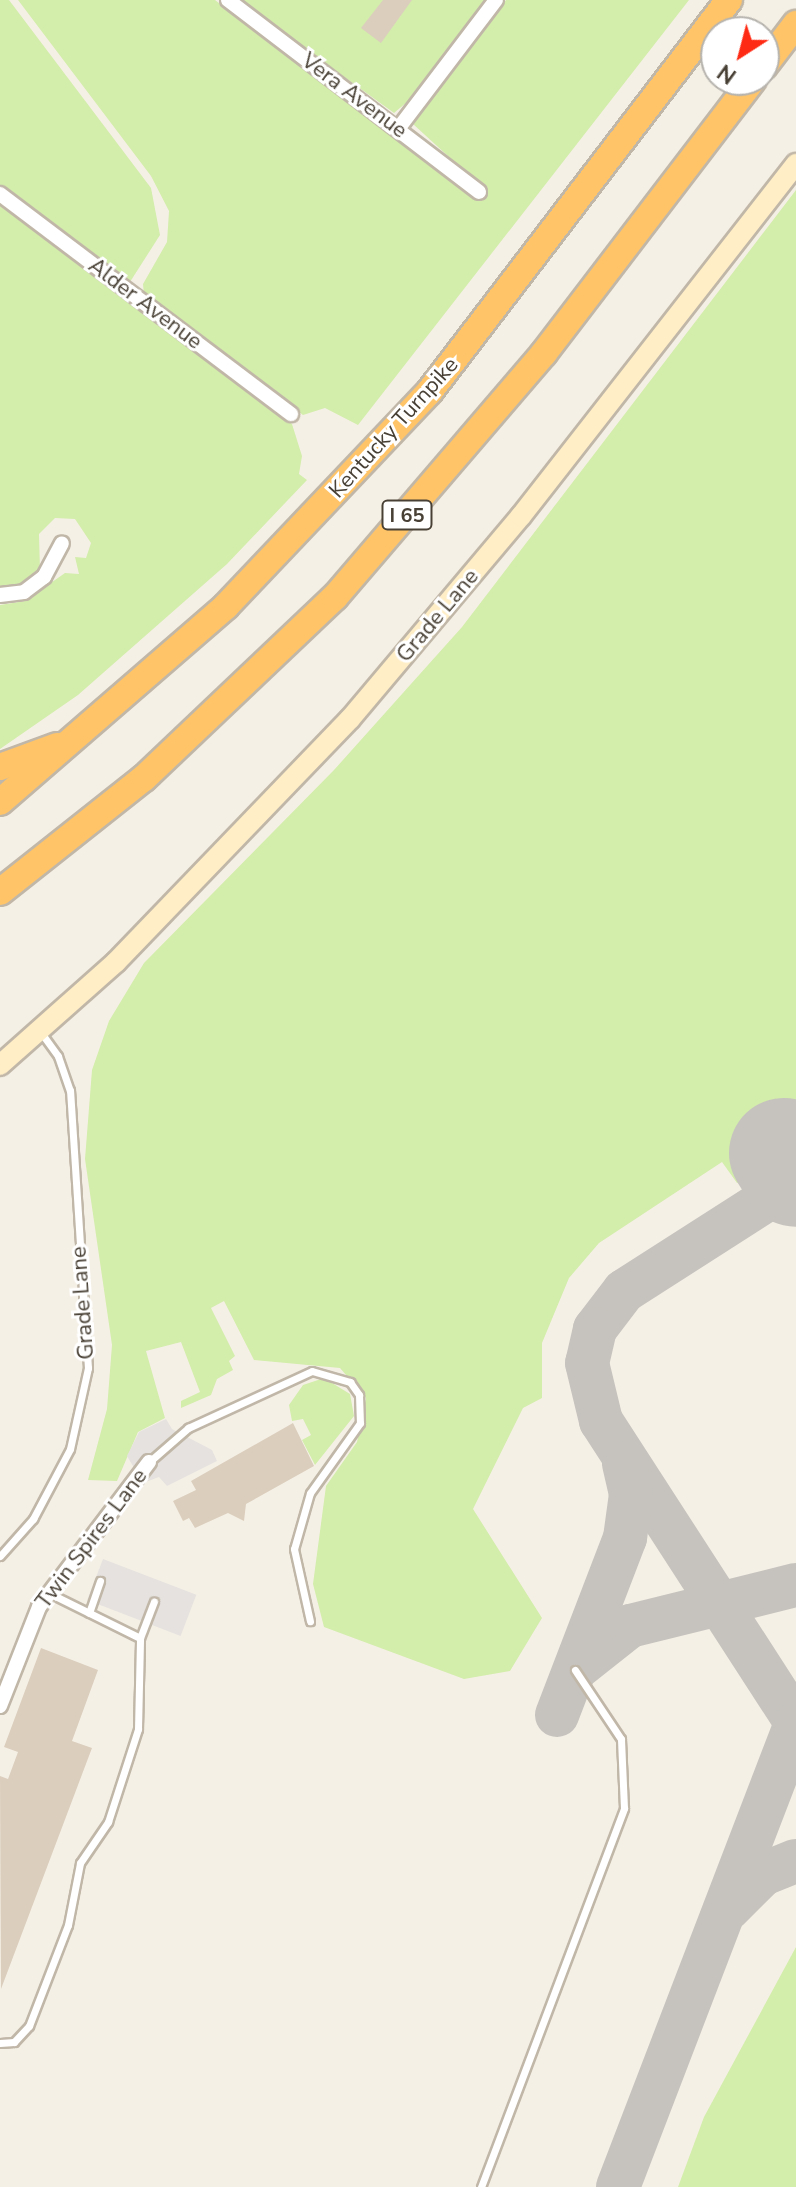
<!DOCTYPE html>
<html>
<head>
<meta charset="utf-8">
<style>
	body { margin:0 }
	#map { position:relative; width:796px; height:2187px; overflow:hidden; background:#f5f0e6; font-family:"Nunito Sans",sans-serif }
	div>[style] { position:absolute }
	.green>* { inset:0; background:#d3edab }
	.parking>* { inset:0; background:#e5e2df; transform-origin:0 0 }
	.taxiway>* { height:44px; margin:-22px; padding:0 22px; transform-origin:22px; border-radius:22px; background:#c6c3be }
	.runway>* { height:110px; margin:-55px; padding:0 55px; transform-origin:55px; border-radius:55px; background:#c6c3be }
	.building>* { inset:0; background:#dbcebd }
	.roads { filter:drop-shadow(2px 0 #c1b7a8) drop-shadow(-2px 0 #c1b7a8) drop-shadow(0 2px #c1b7a8) drop-shadow(0 -2px #c1b7a8) }
	.lane>* { height:7px; margin:-3.5px; padding:0 3.5px; transform-origin:3.5px; border-radius:3.5px; background:#fff }
	.street>* { height:14px; margin:-7px; padding:0 7px; transform-origin:7px; border-radius:7px; background:#fff }
	.secondary>* { height:20px; margin:-10px; padding:0 10px; transform-origin:10px; border-radius:10px; background:#ffeec6 }
	.highway>* { height:26px; margin:-13px; padding:0 13px; transform-origin:13px; border-radius:13px; background:#ffc467 }
	span { translate:-50% -50%; white-space:nowrap; text-align:center; line-height:1.15; -webkit-text-stroke:6px #fff; paint-order:stroke }
	.shield-label span { padding:2px 6px; background:#fff; border:2px solid; border-radius:6px; -webkit-text-stroke-width:0 }
	.shield-label { font-size:20px; color:#484035; font-weight:700 }
	.street-label { font-size:22px; color:#484035 }
	.north { position:absolute; left:700px; top:16px; width:80px; height:80px; box-sizing:border-box; background:#fff; border:2px solid #b6b3ae; border-radius:50%; rotate:216deg; font-size:22px; font-weight:700; line-height:32px; text-align:center; color:#484035 }
	.north::after { content:''; display:block; margin:auto; width:28px; height:36px; background:#ff2a13; clip-path:polygon(50% 0,100% 100%,50% 72%,0 100%) }
</style>
</head>
<body>
<div id="map">
	<div class="green">
		<div style="clip-path:polygon(0 0,9px 0,151px 188px,160px 235px,130px 282px,0 186px)"></div>
		<div style="clip-path:polygon(18px 0,215px 0,478px 200px,485px 190px,413px 124px,506px 0,689px 0,358px 425px,325px 408px,303px 415px,144px 295px,143px 284px,167px 242px,169px 211px,151px 176px)"></div>
		<div style="clip-path:polygon(238px 0,488px 0,419px 92px,394px 113px)"></div>
		<div style="clip-path:polygon(796px 190px,796px 1144px,737px 1183px,722px 1162px,599px 1243px,569px 1278px,542px 1343px,542px 1398px,523px 1408px,473px 1509px,542px 1618px,510px 1671px,464px 1679px,324px 1627px,313px 1584px,326px 1486px,357px 1442px,366px 1398px,340px 1368px,254px 1360px,224px 1301px,211px 1308px,235px 1356px,229px 1361px,233px 1370px,217px 1379px,211px 1395px,181px 1408px,181px 1401px,200px 1392px,181px 1342px,146px 1351px,165px 1418px,138px 1432px,117px 1481px,88px 1480px,107px 1409px,112px 1345px,85px 1159px,92px 1070px,109px 1021px,144px 963px,334px 770px,462px 627px)"></div>
		<div style="clip-path:polygon(0 202px,292px 424px,302px 456px,299px 474px,307px 480px,227px 564px,78px 695px,0 749px,0 605px,25px 601px,65px 573px,79px 574px,75px 557px,86px 558px,91px 543px,75px 519px,55px 518px,39px 534px,40px 570px,22px 584px,0 588px)"></div>
		<div style="clip-path:polygon(324px 1378px,350px 1394px,354px 1416px,315px 1465px,302px 1440px,311px 1435px,303px 1419px,292px 1421px,289px 1405px,303px 1385px)"></div>
		<div style="clip-path:polygon(796px 1947px,796px 2187px,678px 2187px,704px 2117px)"></div>
	</div>
	<div class="parking">
		<div style="clip-path:polygon(166px 1419px,172px 1429px,212px 1450px,217px 1461px,167px 1486px,159px 1477px,143px 1483px,127px 1456px,139px 1432px)"></div>
		<div style="left:103px;top:1559px;width:100px;height:44px;rotate:21deg"></div>
	</div>
	<div class="taxiway">
		<div style="left:796px;top:1181px;width:204px;rotate:147.4deg"></div>
		<div style="left:624px;top:1291px;width:48px;rotate:127.3deg"></div>
		<div style="left:595px;top:1329px;width:35px;rotate:103deg"></div>
		<div style="left:587px;top:1363px;width:60px;rotate:76.4deg"></div>
		<div style="left:601px;top:1421px;width:359px;rotate:57.1deg"></div>
		<div style="left:578px;top:1667px;width:66px;rotate:-38.3deg"></div>
		<div style="left:630px;top:1626px;width:171px;rotate:-13.9deg"></div>
		<div style="left:557px;top:1715px;width:190px;rotate:-69deg"></div>
		<div style="left:625px;top:1538px;width:44px;rotate:-82.2deg"></div>
		<div style="left:631px;top:1494px;width:31px;rotate:-103deg"></div>
		<div style="left:728px;top:1909px;width:49px;rotate:-45deg"></div>
		<div style="left:763px;top:1874px;width:35px;rotate:-22deg"></div>
		<div style="left:618px;top:2187px;width:497px;rotate:-69deg"></div>
	</div>
	<div class="runway">
		<div style="left:784px;top:1153px;width:22px;rotate:58deg"></div>
	</div>
	<div class="building">
		<div style="clip-path:polygon(383px 0,412px 0,381px 43px,361px 28px)"></div>
		<div style="clip-path:polygon(293px 1423px,314px 1466px,246px 1504px,244px 1521px,228px 1513px,195px 1528px,189px 1518px,183px 1521px,173px 1501px,196px 1490px,191px 1481px)"></div>
		<div style="clip-path:polygon(41px 1648px,98px 1670px,72px 1741px,92px 1748px,1px 1989px,0 1776px,8px 1779px,18px 1752px,4px 1747px)"></div>
	</div>
	<div class="roads">
		<div class="lane">
			<div style="left:149px;top:1462px;width:52px;rotate:-41.1deg"></div>
			<div style="left:188px;top:1428px;width:136px;rotate:-24.7deg"></div>
			<div style="left:312px;top:1371px;width:40px;rotate:16deg"></div>
			<div style="left:350px;top:1382px;width:16px;rotate:55deg"></div>
			<div style="left:359px;top:1395px;width:28px;rotate:88deg"></div>
			<div style="left:360px;top:1423px;width:86px;rotate:125.5deg"></div>
			<div style="left:310px;top:1493px;width:58px;rotate:105.9deg"></div>
			<div style="left:294px;top:1549px;width:74px;rotate:77.5deg"></div>
			<div style="left:0;top:1556px;width:50px;rotate:-48.3deg"></div>
			<div style="left:33px;top:1519px;width:79px;rotate:-62.1deg"></div>
			<div style="left:70px;top:1449px;width:83px;rotate:-77.5deg"></div>
			<div style="left:88px;top:1368px;width:278px;rotate:-93.7deg"></div>
			<div style="left:70px;top:1091px;width:37px;rotate:-109deg"></div>
			<div style="left:58px;top:1056px;width:29px;rotate:-126deg"></div>
			<div style="left:89px;top:1613px;width:34px;rotate:-71deg"></div>
			<div style="left:140px;top:1638px;width:39px;rotate:-69deg"></div>
			<div style="left:0;top:2043px;width:14px;rotate:-4deg"></div>
			<div style="left:14px;top:2042px;width:22px;rotate:-47deg"></div>
			<div style="left:29px;top:2026px;width:108px;rotate:-68.9deg"></div>
			<div style="left:68px;top:1925px;width:63px;rotate:-79deg"></div>
			<div style="left:80px;top:1863px;width:50px;rotate:-55.7deg"></div>
			<div style="left:108px;top:1822px;width:98px;rotate:-72.1deg"></div>
			<div style="left:138px;top:1729px;width:91px;rotate:-88.7deg"></div>
			<div style="left:140px;top:1638px;width:99px;rotate:-153.7deg"></div>
			<div style="left:481px;top:2187px;width:405px;rotate:-69.3deg"></div>
			<div style="left:624px;top:1808px;width:69px;rotate:-92.5deg"></div>
			<div style="left:621px;top:1739px;width:83px;rotate:-123.7deg"></div>
		</div>
		<div class="street">
			<div style="left:228px;top:0;width:316px;rotate:37.4deg"></div>
			<div style="left:398px;top:129px;width:162px;rotate:-52.8deg"></div>
			<div style="left:0;top:194px;width:365px;rotate:37.1deg"></div>
			<div style="left:0;top:595px;width:24px;rotate:-7deg"></div>
			<div style="left:24px;top:592px;width:25px;rotate:-37deg"></div>
			<div style="left:44px;top:577px;width:38px;rotate:-62deg"></div>
			<div style="left:0;top:1706px;width:106px;rotate:-68.5deg"></div>
			<div style="left:39px;top:1607px;width:182px;rotate:-52.8deg"></div>
		</div>
		<div class="secondary">
			<div style="left:0;top:1065px;width:155px;rotate:-41.6deg"></div>
			<div style="left:116px;top:962px;width:337px;rotate:-46.1deg"></div>
			<div style="left:350px;top:719px;width:265px;rotate:-49.9deg"></div>
			<div style="left:521px;top:516px;width:447px;rotate:-52deg"></div>
		</div>
		<div class="highway">
			<div style="left:764px;top:66px;width:53px;rotate:-52.7deg"></div>
			<div style="left:0;top:767px;width:61px;rotate:-20.2deg"></div>
			<div style="left:0;top:802px;width:299px;rotate:-40.9deg"></div>
			<div style="left:226px;top:606px;width:296px;rotate:-46.5deg"></div>
			<div style="left:430px;top:391px;width:492px;rotate:-52.6deg"></div>
			<div style="left:0;top:892px;width:184px;rotate:-38.4deg"></div>
			<div style="left:144px;top:778px;width:263px;rotate:-43.5deg"></div>
			<div style="left:335px;top:597px;width:321px;rotate:-49.4deg"></div>
			<div style="left:544px;top:353px;width:344px;rotate:-52.6deg"></div>
		</div>
	</div>
	<div class="shield-label">
		<span style="left:407px;top:515px">I 65</span>
	</div>
	<div class="street-label">
		<span style="left:354px;top:96px;rotate:37deg">Vera Avenue</span>
		<span style="left:145px;top:304px;rotate:37deg">Alder Avenue</span>
		<span style="left:394px;top:428px;rotate:-48deg">Kentucky Turnpike</span>
		<span style="left:438px;top:616px;rotate:-50deg">Grade Lane</span>
		<span style="left:83px;top:1303px;rotate:-94deg">Grade Lane</span>
		<span style="left:92px;top:1539px;rotate:-53deg">Twin Spires Lane</span>
	</div>
	<div class="north">N</div>
</div>
</body>
</html>
